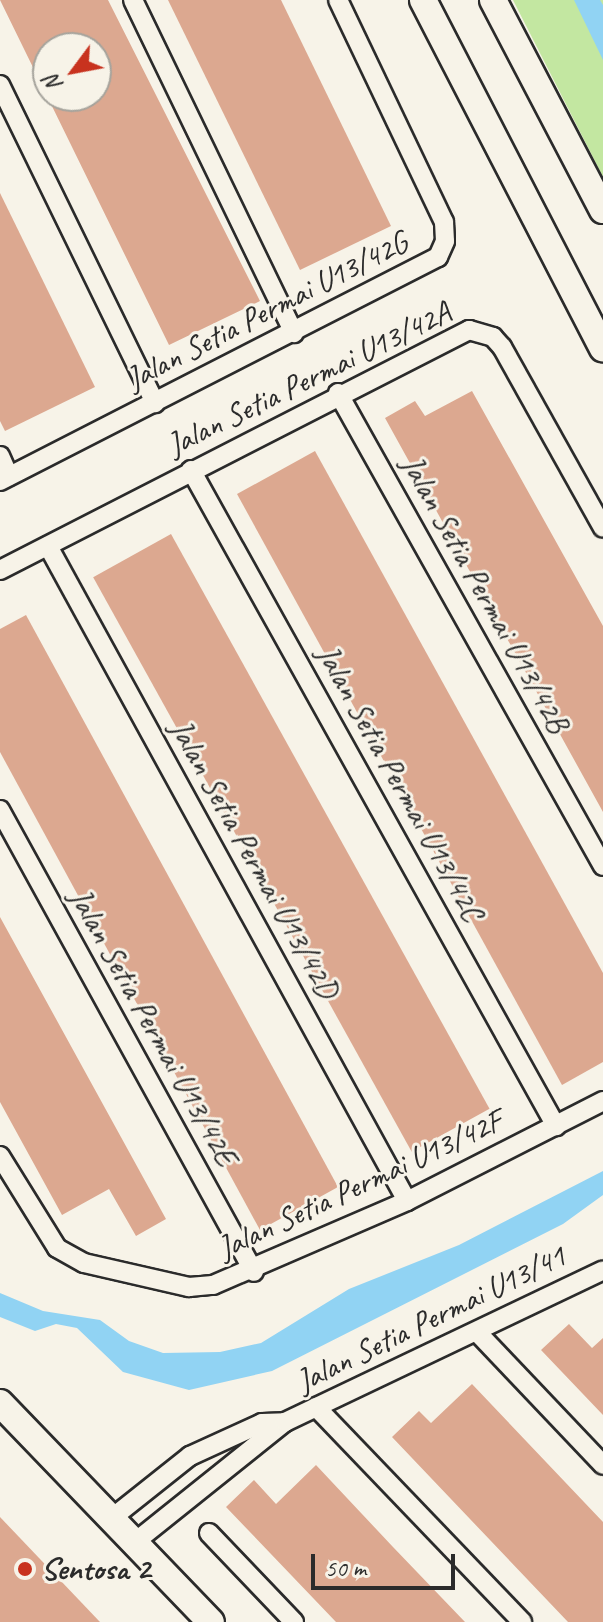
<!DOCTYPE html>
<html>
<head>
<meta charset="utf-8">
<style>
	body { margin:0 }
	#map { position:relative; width:603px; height:1622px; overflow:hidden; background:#f7f3e8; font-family:Caveat,sans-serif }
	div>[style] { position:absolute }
	.green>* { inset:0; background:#c3e7a1 }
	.water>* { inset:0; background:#91d3f3 }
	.building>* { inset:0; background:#dca890; transform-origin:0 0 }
	.roads { filter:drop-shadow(2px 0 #2b2b2b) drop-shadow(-2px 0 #2b2b2b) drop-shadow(0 2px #2b2b2b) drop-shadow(0 -2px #2b2b2b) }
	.street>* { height:18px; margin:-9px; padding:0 9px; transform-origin:9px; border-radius:9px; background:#f7f3e8 }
	.secondary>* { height:26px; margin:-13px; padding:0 13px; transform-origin:13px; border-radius:13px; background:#f7f3e8 }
	.dots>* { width:22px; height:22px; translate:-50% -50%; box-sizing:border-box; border:4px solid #f7f3e8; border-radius:50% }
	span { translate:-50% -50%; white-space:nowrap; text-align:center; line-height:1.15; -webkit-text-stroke:6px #f7f3e8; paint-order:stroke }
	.street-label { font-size:32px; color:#2b2b2b }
	.poi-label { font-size:32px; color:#2b2b2b; font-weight:700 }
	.left { translate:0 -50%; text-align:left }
	.north { position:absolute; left:32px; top:32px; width:80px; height:80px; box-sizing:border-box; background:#f7f3e8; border:2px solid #a5a39c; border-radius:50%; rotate:238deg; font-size:22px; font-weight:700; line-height:32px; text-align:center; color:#2b2b2b }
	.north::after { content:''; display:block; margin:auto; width:28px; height:36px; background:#c8321e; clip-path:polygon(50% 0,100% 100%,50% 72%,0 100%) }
	.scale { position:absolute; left:311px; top:1554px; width:144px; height:36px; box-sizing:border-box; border:4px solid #2b2b2b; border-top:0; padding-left:10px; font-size:24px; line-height:28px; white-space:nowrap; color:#2b2b2b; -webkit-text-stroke:6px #f7f3e8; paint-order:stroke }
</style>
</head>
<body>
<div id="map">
	<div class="green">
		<div style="clip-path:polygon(513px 0,603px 0,603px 177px)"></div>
	</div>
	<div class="water">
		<div style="clip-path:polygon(574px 0,600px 0,603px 5px,603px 60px)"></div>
		<div style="clip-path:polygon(603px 1171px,603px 1195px,563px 1224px,272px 1371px,189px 1390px,123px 1372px,77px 1328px,56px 1324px,35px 1331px,0 1317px,0 1293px,43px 1311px,100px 1320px,129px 1341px,163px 1353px,220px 1352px,261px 1343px,349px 1289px,459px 1245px)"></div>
	</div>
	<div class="building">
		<div style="clip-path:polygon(evenodd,0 0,108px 0,260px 301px,169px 345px,0 0,48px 48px,96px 48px,96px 96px,48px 96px,48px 48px)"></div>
		<div style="clip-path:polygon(168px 0,281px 0,391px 226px,300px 270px)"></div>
		<div style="clip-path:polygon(0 193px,95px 387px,5px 431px,0 421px)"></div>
		<div style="clip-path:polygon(472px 391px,603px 626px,603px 812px,385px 418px,415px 401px,425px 416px)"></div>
		<div style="clip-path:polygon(315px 451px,603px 973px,603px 1062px,562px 1085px,237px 494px)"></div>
		<div style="left:171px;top:534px;width:657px;height:89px;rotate:61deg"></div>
		<div style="clip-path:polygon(26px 615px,338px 1187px,260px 1230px,0 752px,0 629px)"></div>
		<div style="clip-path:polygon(0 917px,166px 1219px,136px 1236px,109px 1189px,62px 1215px,0 1102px)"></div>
		<div style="clip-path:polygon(569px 1324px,592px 1348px,603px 1338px,603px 1415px,541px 1350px)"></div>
		<div style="clip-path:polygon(472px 1384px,603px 1522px,603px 1622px,568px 1622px,392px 1437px,419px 1411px,431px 1423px)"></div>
		<div style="clip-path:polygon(316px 1465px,393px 1547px,465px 1622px,336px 1622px,226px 1507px,254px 1480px,276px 1504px)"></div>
		<div style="clip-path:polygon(0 1517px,100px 1622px,0 1622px)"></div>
	</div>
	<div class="roads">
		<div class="street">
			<div style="left:133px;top:0;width:370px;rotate:64.2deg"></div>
			<div style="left:0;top:85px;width:354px;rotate:64deg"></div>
			<div style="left:338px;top:393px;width:542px;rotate:60.74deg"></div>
			<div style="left:0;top:456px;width:22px;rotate:66deg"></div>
			<div style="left:191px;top:470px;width:751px;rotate:60.91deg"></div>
			<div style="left:0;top:481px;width:492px;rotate:-27.1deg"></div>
			<div style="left:438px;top:257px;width:17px;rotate:-66deg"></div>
			<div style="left:445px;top:241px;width:19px;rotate:-93deg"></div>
			<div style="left:444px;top:222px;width:246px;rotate:-115.5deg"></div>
			<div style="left:48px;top:546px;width:747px;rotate:61.27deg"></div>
			<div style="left:0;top:570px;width:527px;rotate:-27.1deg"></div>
			<div style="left:469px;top:330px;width:25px;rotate:16deg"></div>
			<div style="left:493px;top:337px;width:13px;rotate:48deg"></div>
			<div style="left:502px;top:347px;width:207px;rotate:60.8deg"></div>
			<div style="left:0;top:810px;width:527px;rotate:61.2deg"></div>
			<div style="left:0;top:1156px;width:108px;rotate:58.2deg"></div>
			<div style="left:57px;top:1248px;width:31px;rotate:29deg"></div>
			<div style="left:84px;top:1263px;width:108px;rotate:12.9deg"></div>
			<div style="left:189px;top:1287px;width:24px;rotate:-5deg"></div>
			<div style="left:213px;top:1285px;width:211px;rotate:-23.4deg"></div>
			<div style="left:407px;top:1201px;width:220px;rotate:-27deg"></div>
			<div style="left:477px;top:1332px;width:183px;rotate:46.5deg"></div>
			<div style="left:316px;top:1407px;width:298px;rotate:46.2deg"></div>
			<div style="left:112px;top:1518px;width:100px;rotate:-38.5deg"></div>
			<div style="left:190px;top:1456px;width:79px;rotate:-24.6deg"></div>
			<div style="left:262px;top:1423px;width:23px;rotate:-2deg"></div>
			<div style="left:209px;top:1533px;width:123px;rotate:46.3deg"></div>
			<div style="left:135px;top:1542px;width:192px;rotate:-38.7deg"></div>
			<div style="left:285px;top:1422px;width:352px;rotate:-25.5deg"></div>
		</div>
		<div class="secondary">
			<div style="left:423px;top:0;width:392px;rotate:62.7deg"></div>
			<div style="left:493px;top:0;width:237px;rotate:62.4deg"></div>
			<div style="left:0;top:1403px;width:304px;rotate:46.1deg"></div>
		</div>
	</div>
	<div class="dots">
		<div style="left:25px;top:1569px;background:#c8321e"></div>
	</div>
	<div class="street-label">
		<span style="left:267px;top:311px;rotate:-27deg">Jalan Setia Permai U13/42G</span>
		<span style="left:309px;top:379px;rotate:-26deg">Jalan Setia Permai U13/42A</span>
		<span style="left:485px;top:594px;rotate:61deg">Jalan Setia Permai U13/42B</span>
		<span style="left:400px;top:783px;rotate:61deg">Jalan Setia Permai U13/42C</span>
		<span style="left:254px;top:859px;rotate:61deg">Jalan Setia Permai U13/42D</span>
		<span style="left:153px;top:1027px;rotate:61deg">Jalan Setia Permai U13/42E</span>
		<span style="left:360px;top:1185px;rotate:-25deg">Jalan Setia Permai U13/42F</span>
		<span style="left:431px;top:1319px;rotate:-26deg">Jalan Setia Permai U13/41</span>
	</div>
	<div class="poi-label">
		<span class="left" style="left:41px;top:1569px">Sentosa 2</span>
	</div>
	<div class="north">N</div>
	<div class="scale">50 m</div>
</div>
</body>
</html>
